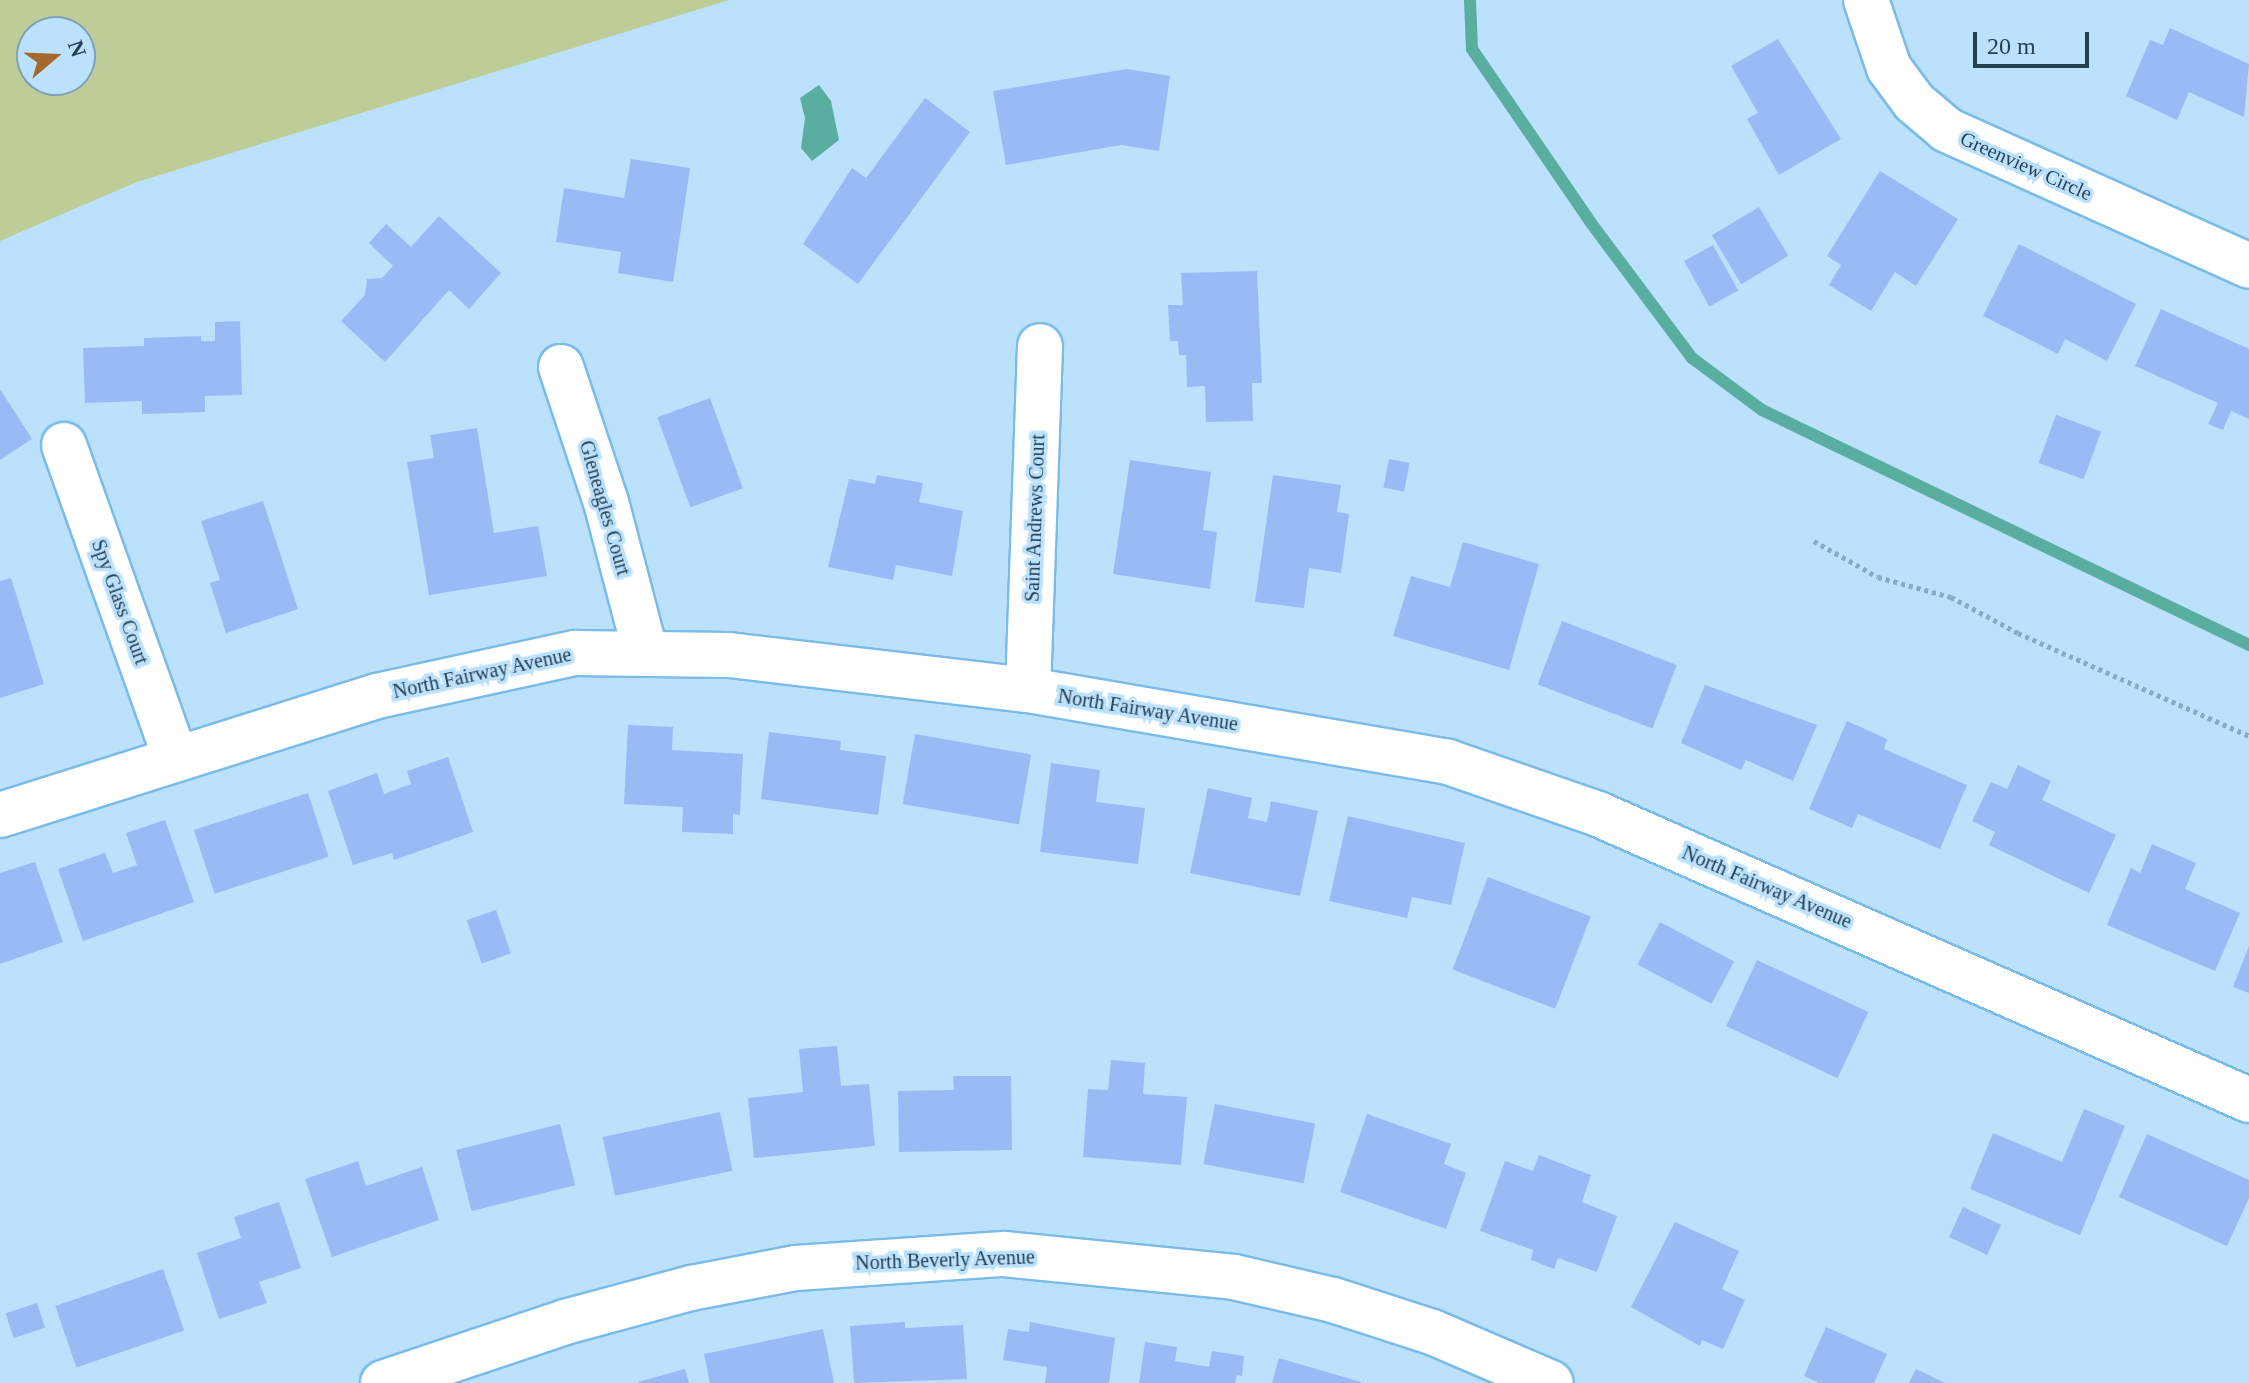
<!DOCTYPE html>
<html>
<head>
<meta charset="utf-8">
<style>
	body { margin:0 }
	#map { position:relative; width:2249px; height:1383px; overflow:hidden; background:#bbe1fd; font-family:"Times New Roman",serif }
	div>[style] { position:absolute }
	.green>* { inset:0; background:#becd97 }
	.water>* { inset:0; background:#5aae9f }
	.stream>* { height:12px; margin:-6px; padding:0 6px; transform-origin:6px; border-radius:6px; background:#5aae9f }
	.building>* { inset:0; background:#98bbf6; transform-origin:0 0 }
	.path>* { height:5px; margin-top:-2.5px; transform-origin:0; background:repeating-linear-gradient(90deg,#88aac3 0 4px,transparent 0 8px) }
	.roads { filter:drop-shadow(2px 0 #7bbbe8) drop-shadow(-2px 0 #7bbbe8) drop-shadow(0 2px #7bbbe8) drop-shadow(0 -2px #7bbbe8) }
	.minor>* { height:44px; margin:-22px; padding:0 22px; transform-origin:22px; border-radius:22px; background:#fff }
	span { translate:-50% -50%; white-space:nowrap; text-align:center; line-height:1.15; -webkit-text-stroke:7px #bbe1fd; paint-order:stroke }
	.street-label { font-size:20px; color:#243f52 }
	.north { position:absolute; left:16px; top:16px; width:80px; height:80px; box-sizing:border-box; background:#bbe1fd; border:2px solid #7fa0b9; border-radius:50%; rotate:71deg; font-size:22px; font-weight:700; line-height:32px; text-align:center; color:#243f52 }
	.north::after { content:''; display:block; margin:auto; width:28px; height:36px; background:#a6682e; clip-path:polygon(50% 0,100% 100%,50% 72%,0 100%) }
	.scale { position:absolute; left:1973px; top:32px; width:116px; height:36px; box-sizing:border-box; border:4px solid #243f52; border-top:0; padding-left:10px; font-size:24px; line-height:28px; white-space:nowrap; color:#243f52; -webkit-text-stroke:6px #bbe1fd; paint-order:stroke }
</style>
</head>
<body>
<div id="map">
	<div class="green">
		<div style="clip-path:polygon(evenodd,0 0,729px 0,137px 182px,0 241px,0 0,32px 32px,80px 32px,80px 80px,32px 80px,32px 32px)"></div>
	</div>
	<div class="water">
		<div style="clip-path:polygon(819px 85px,831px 101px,839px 140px,812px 161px,801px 148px,805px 118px,800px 98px)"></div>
	</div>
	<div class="stream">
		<div style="left:1470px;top:0;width:49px;rotate:87.7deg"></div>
		<div style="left:1472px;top:49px;width:211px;rotate:55.6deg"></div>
		<div style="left:1591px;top:223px;width:169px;rotate:53.2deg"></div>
		<div style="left:1692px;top:358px;width:87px;rotate:36.6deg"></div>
		<div style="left:1762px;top:410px;width:541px;rotate:25.76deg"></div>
	</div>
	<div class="building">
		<div style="clip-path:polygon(2170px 28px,2249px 64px,2244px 117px,2189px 92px,2177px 120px,2126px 96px,2150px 40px,2163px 45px)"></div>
		<div style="clip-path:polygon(1778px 39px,1841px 139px,1779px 175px,1747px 119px,1758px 113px,1731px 66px)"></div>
		<div style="clip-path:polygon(1127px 69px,1170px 76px,1159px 151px,1121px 145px,1006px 165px,993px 91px)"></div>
		<div style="clip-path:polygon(925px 98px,970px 132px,858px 284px,803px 244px,852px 168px,866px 178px)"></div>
		<div style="clip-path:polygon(631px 159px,690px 168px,673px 282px,618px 273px,621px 252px,556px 242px,564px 188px,624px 198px)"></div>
		<div style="clip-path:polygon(1880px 171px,1958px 219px,1916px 286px,1895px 272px,1871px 311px,1829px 285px,1841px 265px,1827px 256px)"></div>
		<div style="left:1759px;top:207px;width:57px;height:55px;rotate:59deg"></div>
		<div style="clip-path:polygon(439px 216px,501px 273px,469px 309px,449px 290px,385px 362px,341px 321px,365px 295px,367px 279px,382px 278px,393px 266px,369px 243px,386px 224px,411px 247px)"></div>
		<div style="clip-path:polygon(2019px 244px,2136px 304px,2107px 361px,2065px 339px,2058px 354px,1983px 316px)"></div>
		<div style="left:1713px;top:245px;width:52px;height:33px;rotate:61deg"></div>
		<div style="clip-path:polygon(1257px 271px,1262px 383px,1252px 383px,1253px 421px,1206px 422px,1205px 386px,1187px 387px,1186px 355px,1179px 355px,1178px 341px,1170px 341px,1168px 305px,1183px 305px,1181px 273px)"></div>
		<div style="clip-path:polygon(2161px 309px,2249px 349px,2249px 419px,2231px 411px,2223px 430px,2208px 424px,2218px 403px,2135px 366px)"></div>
		<div style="clip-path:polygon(240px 321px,242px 395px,205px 396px,205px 412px,142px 414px,142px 401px,85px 403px,83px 348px,144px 346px,144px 338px,201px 336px,201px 341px,215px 341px,215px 322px)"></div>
		<div style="clip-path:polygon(0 389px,32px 439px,0 460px)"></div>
		<div style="left:710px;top:398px;width:96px;height:56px;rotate:70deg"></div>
		<div style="left:2056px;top:415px;width:48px;height:51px;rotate:20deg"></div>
		<div style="clip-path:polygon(477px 428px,494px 533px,538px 526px,547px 576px,429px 595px,407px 462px,434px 458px,430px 435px)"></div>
		<div style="left:1389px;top:459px;width:21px;height:29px;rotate:11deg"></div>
		<div style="clip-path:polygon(1130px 460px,1211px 472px,1203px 530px,1217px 532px,1210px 589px,1113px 574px)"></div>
		<div style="clip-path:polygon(877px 475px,923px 483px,919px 502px,963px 511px,952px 576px,896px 565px,893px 580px,828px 567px,849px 479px,875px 484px)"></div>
		<div style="clip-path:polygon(1273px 475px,1341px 485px,1337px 512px,1349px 514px,1341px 573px,1309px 568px,1304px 608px,1255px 602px)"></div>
		<div style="clip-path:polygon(263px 501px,298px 609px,226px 633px,210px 583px,220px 580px,201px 521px)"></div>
		<div style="clip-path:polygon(1463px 542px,1539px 564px,1509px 670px,1393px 636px,1411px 576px,1450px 587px)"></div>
		<div style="clip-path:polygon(11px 578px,44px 684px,0 698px,0 581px)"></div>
		<div style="left:1562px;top:621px;width:123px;height:68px;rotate:21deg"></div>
		<div style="clip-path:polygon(1705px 685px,1817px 725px,1793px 781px,1746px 760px,1741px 770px,1681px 743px)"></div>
		<div style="clip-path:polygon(1847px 721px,1887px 739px,1884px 749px,1967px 785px,1940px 849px,1858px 814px,1852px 828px,1809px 809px)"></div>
		<div style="clip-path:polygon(628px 725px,673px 727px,672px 750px,743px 754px,740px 815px,733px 814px,733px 834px,682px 832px,683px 807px,624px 804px)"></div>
		<div style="clip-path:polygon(769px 732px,841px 741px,840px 750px,886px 756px,878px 815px,761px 799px)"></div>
		<div style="left:915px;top:734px;width:118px;height:71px;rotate:10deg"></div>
		<div style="clip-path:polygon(448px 757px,473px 832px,394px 860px,392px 853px,353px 865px,328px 791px,377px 773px,384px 794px,411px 784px,407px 771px)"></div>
		<div style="clip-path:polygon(1051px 763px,1100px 770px,1096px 802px,1145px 808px,1138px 864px,1040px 852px)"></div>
		<div style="clip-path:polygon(2018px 765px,2051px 781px,2042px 800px,2116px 835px,2089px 893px,1989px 845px,1995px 832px,1972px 821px,1991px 782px,2007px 789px)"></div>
		<div style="clip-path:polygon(1208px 788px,1252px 798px,1248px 818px,1267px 822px,1271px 801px,1318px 811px,1300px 896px,1190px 873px)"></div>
		<div style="left:308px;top:793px;width:67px;height:120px;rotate:72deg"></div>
		<div style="clip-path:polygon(1348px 816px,1465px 843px,1451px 905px,1412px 897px,1407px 918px,1329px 901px)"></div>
		<div style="clip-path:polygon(165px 820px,194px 902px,83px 941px,58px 869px,105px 853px,113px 873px,137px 865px,126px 833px)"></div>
		<div style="clip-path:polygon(2152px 844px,2196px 863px,2185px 889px,2240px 913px,2215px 971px,2107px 925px,2131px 868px,2140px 873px)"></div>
		<div style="clip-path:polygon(35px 862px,63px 942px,0 964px,0 873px)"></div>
		<div style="left:1488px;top:877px;width:110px;height:99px;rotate:21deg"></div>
		<div style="left:496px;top:910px;width:46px;height:31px;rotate:71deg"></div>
		<div style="left:1660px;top:922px;width:84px;height:48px;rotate:28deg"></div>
		<div style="clip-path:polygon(2249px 946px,2249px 993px,2233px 987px)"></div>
		<div style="left:1757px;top:960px;width:123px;height:73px;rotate:25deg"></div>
		<div style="clip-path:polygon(837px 1046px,841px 1086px,869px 1084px,875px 1146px,754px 1158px,748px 1098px,803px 1092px,799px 1049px)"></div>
		<div style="clip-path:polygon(1111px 1060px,1145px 1063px,1143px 1094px,1187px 1097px,1181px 1165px,1083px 1157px,1088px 1089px,1108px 1090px)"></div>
		<div style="clip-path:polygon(953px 1076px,1011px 1076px,1012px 1150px,899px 1152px,898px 1091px,954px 1090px)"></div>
		<div style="left:1215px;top:1104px;width:102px;height:61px;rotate:11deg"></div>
		<div style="clip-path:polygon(2084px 1109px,2125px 1126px,2080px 1235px,1970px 1189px,1993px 1133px,2062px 1162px)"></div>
		<div style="left:720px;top:1112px;width:60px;height:120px;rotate:78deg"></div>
		<div style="clip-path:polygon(1367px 1114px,1451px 1144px,1444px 1164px,1466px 1173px,1446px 1229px,1340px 1192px)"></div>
		<div style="left:560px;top:1124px;width:63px;height:107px;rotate:76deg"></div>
		<div style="clip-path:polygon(2147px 1134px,2249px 1180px,2249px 1198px,2227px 1246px,2119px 1197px)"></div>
		<div style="clip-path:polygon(1539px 1155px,1591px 1175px,1582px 1202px,1617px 1216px,1597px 1272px,1558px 1258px,1554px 1269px,1531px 1260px,1533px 1250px,1480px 1231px,1505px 1161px,1533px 1171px)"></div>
		<div style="clip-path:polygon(358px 1161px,366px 1186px,422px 1167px,439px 1220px,332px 1257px,305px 1179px)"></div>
		<div style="clip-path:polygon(279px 1202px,301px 1268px,259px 1282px,267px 1303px,219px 1319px,197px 1253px,241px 1238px,234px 1217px)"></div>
		<div style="left:1963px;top:1207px;width:42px;height:33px;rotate:25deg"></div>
		<div style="clip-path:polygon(1675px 1222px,1739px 1251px,1722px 1289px,1745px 1300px,1723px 1349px,1702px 1340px,1700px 1346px,1631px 1307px)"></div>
		<div style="left:163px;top:1269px;width:65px;height:114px;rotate:71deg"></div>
		<div style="left:37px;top:1303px;width:26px;height:33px;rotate:72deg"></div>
		<div style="clip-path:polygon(905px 1322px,905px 1328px,963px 1325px,967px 1379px,854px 1383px,850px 1326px)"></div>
		<div style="clip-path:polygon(1030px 1322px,1115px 1338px,1109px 1383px,1045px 1383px,1047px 1367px,1003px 1360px,1008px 1329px,1029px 1332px)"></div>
		<div style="clip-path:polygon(1826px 1327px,1887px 1354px,1874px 1383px,1819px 1383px,1804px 1376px)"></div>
		<div style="clip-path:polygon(823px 1329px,834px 1383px,710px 1383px,704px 1354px)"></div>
		<div style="clip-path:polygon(1145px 1342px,1177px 1347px,1175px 1361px,1209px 1367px,1212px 1351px,1244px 1356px,1242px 1376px,1237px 1375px,1235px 1383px,1139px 1383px)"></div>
		<div style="clip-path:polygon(1279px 1358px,1361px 1382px,1361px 1383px,1272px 1383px)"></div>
		<div style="clip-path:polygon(685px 1369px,689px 1383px,638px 1383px,638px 1382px)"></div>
		<div style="clip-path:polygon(1916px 1369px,1945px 1383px,1909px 1383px)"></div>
	</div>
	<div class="path">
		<div style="left:1814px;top:541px;width:73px;rotate:29.4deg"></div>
		<div style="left:1878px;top:577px;width:76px;rotate:15.3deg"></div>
		<div style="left:1951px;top:597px;width:76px;rotate:28.2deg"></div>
		<div style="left:2018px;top:633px;width:253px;rotate:24deg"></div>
	</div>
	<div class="roads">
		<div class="minor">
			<div style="left:1866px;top:0;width:72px;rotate:71.3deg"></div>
			<div style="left:1889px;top:68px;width:42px;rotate:53.7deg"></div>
			<div style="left:1914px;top:102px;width:43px;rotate:40.3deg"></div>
			<div style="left:1947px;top:130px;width:331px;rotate:24.2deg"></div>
			<div style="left:561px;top:367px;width:142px;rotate:71.6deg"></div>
			<div style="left:606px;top:502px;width:154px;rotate:75.3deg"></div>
			<div style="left:64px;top:445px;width:333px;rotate:70.4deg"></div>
			<div style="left:1028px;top:690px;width:344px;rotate:-88deg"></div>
			<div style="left:0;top:815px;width:395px;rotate:-17.5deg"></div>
			<div style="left:377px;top:696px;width:203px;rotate:-12.3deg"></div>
			<div style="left:575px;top:653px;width:154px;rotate:0.7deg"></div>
			<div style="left:729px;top:655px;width:301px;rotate:6.7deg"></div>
			<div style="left:1028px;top:690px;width:426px;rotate:9.7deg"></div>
			<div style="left:1448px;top:762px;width:159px;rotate:19.1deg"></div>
			<div style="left:1598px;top:814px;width:711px;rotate:23.72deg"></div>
			<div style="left:383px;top:1383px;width:192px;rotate:-18.5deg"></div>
			<div style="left:565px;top:1322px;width:131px;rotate:-15.1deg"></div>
			<div style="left:691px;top:1288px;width:107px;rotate:-10.8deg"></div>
			<div style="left:796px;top:1268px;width:208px;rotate:-3.9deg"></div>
			<div style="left:1004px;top:1254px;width:231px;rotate:5.7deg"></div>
			<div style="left:1234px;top:1277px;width:102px;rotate:13.1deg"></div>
			<div style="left:1333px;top:1300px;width:104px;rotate:17.9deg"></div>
			<div style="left:1432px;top:1332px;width:129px;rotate:23.2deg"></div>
		</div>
	</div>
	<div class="street-label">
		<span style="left:2026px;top:166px;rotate:24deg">Greenview Circle</span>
		<span style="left:605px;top:508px;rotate:74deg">Gleneagles Court</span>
		<span style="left:1035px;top:518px;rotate:-88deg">Saint Andrews Court</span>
		<span style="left:120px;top:602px;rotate:70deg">Spy Glass Court</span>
		<span style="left:482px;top:673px;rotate:-12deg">North Fairway Avenue</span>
		<span style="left:1148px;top:710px;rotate:9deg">North Fairway Avenue</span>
		<span style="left:1767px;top:887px;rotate:23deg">North Fairway Avenue</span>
		<span style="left:945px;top:1260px;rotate:-2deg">North Beverly Avenue</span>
	</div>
	<div class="north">N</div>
	<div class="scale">20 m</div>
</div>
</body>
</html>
